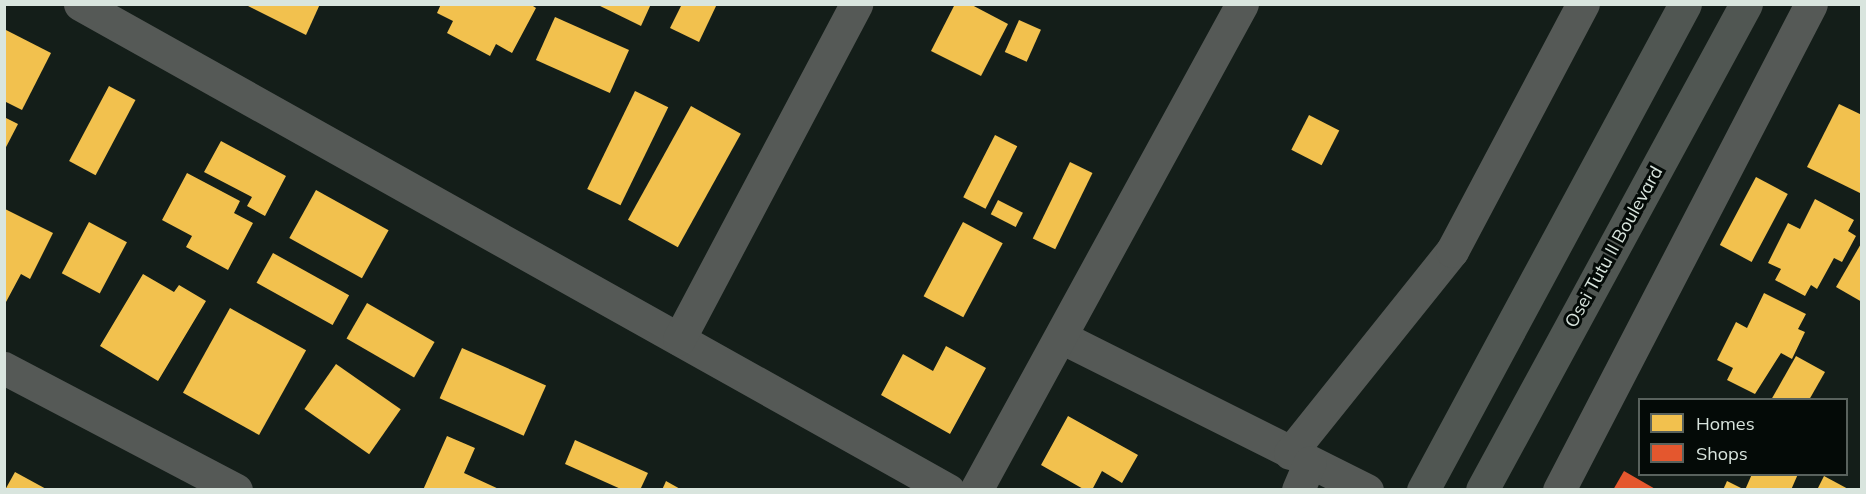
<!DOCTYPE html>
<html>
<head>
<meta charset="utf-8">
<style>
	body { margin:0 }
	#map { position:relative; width:1866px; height:494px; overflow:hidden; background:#141e19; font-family:Mulish,sans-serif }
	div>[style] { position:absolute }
	.homes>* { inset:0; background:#f2c14e; transform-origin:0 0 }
	.shops>* { inset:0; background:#e4572e }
	.minor>* { height:33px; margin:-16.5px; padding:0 16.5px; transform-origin:16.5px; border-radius:16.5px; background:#555956 }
	.highway>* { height:33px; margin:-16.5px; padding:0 16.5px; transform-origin:16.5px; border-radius:16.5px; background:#505652 }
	span { translate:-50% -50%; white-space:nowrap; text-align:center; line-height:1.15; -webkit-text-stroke:6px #040a07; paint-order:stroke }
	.street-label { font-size:18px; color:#d9e5de }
	.frame { position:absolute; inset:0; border:6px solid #d9e5de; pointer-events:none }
	.legend { position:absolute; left:1638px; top:398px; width:210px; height:78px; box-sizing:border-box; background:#040a07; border:2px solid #59625d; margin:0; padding:8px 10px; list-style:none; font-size:18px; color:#d9e5de }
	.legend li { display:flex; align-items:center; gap:12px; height:30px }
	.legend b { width:30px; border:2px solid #59625d }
</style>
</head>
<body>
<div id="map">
	<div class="homes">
		<div style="clip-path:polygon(244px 4px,320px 4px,306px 35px)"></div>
		<div style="clip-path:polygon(441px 4px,530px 4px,536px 8px,512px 53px,496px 44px,490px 56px,447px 33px,453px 21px,437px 13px)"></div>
		<div style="clip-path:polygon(596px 4px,651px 4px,641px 26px)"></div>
		<div style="clip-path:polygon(682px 4px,717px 4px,699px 42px,670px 28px)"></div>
		<div style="clip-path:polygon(955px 4px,970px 4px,1008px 24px,981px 76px,931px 51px)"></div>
		<div style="left:555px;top:17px;width:81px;height:47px;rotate:24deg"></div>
		<div style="left:1019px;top:20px;width:24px;height:35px;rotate:24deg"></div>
		<div style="clip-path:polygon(4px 29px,51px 53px,22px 110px,4px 101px)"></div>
		<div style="left:109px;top:86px;width:30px;height:85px;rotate:28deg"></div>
		<div style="left:635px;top:91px;width:37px;height:109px;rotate:26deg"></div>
		<div style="clip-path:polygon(1839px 104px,1862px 115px,1862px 194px,1807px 167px)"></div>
		<div style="left:691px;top:106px;width:57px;height:130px;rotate:29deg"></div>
		<div style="left:1309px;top:115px;width:34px;height:39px;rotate:27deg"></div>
		<div style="clip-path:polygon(4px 117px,18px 124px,4px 151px)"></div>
		<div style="left:995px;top:135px;width:25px;height:70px;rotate:27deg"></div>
		<div style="clip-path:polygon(221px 141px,286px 176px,265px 216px,247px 206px,252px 197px,204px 172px)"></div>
		<div style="left:1070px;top:162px;width:25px;height:85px;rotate:26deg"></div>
		<div style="clip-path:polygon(187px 173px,240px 201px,234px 213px,253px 223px,228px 270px,186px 247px,192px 236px,162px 220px)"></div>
		<div style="left:1756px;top:177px;width:36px;height:77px;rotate:28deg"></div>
		<div style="left:316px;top:190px;width:83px;height:55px;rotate:29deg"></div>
		<div style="clip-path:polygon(1815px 199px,1854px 220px,1848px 231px,1856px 236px,1842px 262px,1834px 258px,1817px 289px,1811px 285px,1805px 296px,1775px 280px,1781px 269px,1768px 263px,1788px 223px,1800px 229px)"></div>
		<div style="left:998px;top:200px;width:28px;height:16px;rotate:27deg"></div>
		<div style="clip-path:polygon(5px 209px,53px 233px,30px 279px,21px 274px,6px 302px)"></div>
		<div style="left:89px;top:222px;width:43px;height:58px;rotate:28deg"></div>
		<div style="left:963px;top:222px;width:45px;height:84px;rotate:28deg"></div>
		<div style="clip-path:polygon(1862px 242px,1862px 302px,1836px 287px)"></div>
		<div style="left:273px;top:253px;width:87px;height:34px;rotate:29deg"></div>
		<div style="clip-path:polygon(143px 274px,174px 292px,179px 285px,206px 301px,158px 381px,100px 346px)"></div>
		<div style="clip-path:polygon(1764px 293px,1806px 314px,1798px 329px,1805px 332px,1792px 359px,1781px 353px,1755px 394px,1727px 380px,1733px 368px,1717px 360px,1736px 322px,1747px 328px)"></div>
		<div style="left:367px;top:303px;width:78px;height:41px;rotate:30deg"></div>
		<div style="left:230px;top:308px;width:87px;height:97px;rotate:29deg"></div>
		<div style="clip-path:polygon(946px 346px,986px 368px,950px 434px,881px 395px,903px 354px,933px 371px)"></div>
		<div style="left:462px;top:348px;width:92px;height:55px;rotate:24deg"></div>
		<div style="clip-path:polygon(1796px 356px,1825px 372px,1809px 400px,1771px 400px)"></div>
		<div style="left:336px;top:364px;width:79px;height:55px;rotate:35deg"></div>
		<div style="clip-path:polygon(1068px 416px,1138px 455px,1122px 483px,1102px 471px,1092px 490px,1085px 490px,1041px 465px)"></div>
		<div style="clip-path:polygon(447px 436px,475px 448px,464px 473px,501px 490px,423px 490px)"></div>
		<div style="clip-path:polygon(575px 440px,648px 473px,640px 490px,623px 490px,565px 464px)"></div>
		<div style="clip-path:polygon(15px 472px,48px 490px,5px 490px)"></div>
		<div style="clip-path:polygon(1752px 474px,1798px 474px,1791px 490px,1745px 490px)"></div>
		<div style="clip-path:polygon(1824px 476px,1850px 490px,1817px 490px)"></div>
		<div style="clip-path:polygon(666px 481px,682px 490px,662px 490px)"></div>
		<div style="clip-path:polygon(1727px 481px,1745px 490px,1723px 490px)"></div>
	</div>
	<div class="shops">
		<div style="clip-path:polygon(1624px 471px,1657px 490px,1613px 490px)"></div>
	</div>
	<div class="minor">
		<div style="left:80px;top:4px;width:995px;rotate:29.24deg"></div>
		<div style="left:1063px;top:338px;width:340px;rotate:26.6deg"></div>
		<div style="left:679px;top:339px;width:379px;rotate:-62.1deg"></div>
		<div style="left:4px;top:368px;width:262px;rotate:27.7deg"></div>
		<div style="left:1290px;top:453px;width:259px;rotate:-51.3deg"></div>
		<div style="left:1452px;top:251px;width:280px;rotate:-62.1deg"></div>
		<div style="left:976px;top:490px;width:554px;rotate:-61.31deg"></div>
		<div style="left:1298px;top:490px;width:30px;rotate:-67deg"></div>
		<div style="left:1559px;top:490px;width:547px;rotate:-62.59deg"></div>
	</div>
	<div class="highway">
		<div style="left:1423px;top:490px;width:552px;rotate:-61.67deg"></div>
		<div style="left:1482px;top:490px;width:553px;rotate:-61.49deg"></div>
	</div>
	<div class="street-label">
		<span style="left:1614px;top:247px;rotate:-61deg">Osei Tutu II Boulevard</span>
	</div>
	<div class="frame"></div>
	<ul class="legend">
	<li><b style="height:16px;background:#f2c14e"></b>Homes</li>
	<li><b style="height:16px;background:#e4572e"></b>Shops</li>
	</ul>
</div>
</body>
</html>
